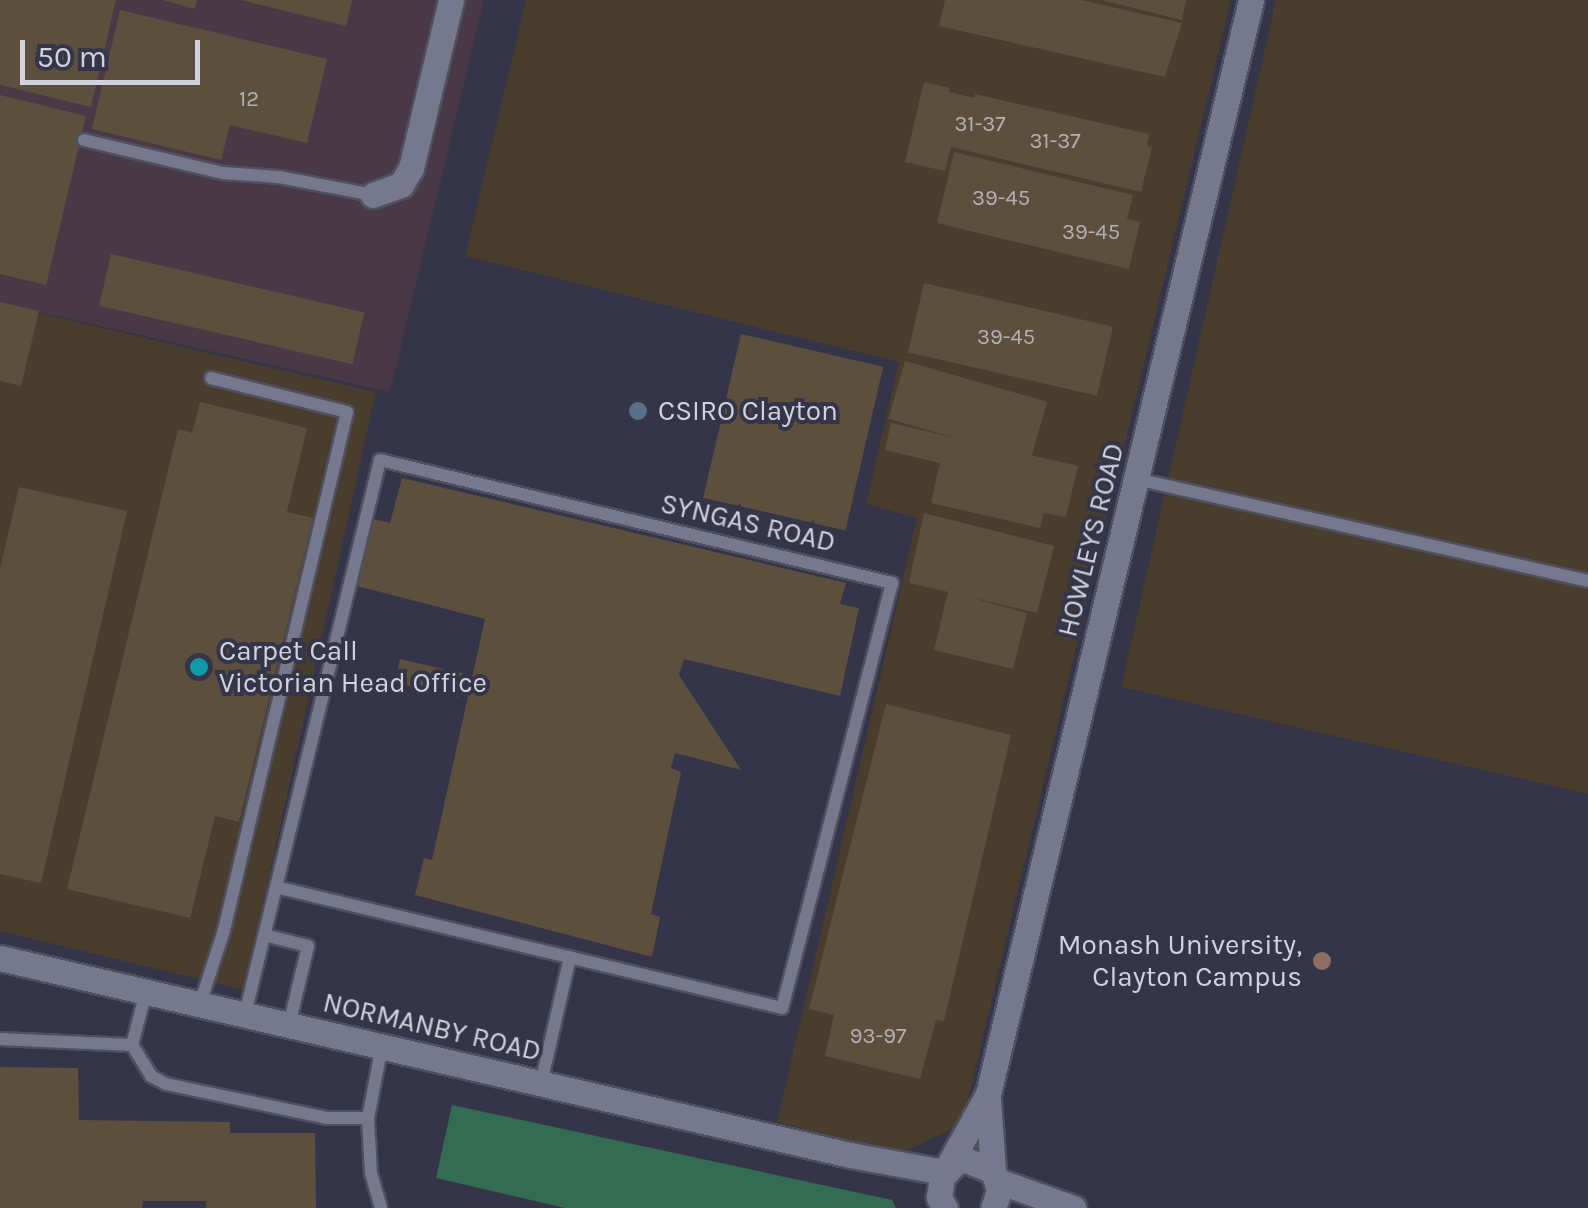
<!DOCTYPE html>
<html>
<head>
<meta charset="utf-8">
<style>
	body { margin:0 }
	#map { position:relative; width:1588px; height:1208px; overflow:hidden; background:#353549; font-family:Karla,sans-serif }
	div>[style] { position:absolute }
	.commercial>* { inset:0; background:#493946 }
	.industrial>* { inset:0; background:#493d2e }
	.green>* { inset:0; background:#336b53 }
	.building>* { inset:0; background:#5d4f3d; transform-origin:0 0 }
	.roads { filter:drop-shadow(2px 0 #4f505f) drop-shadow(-2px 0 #4f505f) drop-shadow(0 2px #4f505f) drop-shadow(0 -2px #4f505f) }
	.lane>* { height:12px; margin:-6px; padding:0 6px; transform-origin:6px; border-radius:6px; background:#76788e }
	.street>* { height:25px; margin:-12.5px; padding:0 12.5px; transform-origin:12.5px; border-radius:12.5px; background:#76788e }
	.secondary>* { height:25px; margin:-12.5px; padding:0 12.5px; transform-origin:12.5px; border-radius:12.5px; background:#76788e }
	.dots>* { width:28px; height:28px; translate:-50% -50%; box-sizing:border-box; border:5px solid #353549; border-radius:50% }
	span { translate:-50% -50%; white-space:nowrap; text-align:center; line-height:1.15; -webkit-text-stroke:8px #353549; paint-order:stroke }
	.number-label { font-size:22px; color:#b4b1b6 }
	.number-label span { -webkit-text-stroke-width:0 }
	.poi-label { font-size:28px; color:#d1d2de }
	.left { translate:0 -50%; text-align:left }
	.right { translate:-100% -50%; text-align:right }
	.street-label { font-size:28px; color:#d1d2de }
	.scale { position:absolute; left:20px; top:40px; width:180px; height:45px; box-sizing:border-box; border:5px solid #d1d2de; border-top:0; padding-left:12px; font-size:30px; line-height:35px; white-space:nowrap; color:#d1d2de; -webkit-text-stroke:8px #353549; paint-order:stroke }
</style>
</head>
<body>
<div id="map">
	<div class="commercial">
		<div style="clip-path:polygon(0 0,484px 0,390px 392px,0 303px)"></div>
	</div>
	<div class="industrial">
		<div style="clip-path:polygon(526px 0,1231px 0,962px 1124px,900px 1154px,777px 1122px,917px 518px,866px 504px,899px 362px,465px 256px)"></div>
		<div style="clip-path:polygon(1276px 0,1588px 0,1588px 794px,1121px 687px)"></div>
		<div style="clip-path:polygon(0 304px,376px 392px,244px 990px,0 931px)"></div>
	</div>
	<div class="green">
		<div style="clip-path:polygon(452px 1105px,892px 1200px,896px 1208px,565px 1208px,436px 1178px)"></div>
	</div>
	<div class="building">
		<div style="clip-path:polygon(0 0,116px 0,91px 107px,0 85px)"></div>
		<div style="clip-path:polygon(163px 0,197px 0,195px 9px)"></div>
		<div style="clip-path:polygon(241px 0,352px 0,346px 26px)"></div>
		<div style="clip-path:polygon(945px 0,1081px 0,1182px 23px,1165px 77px,939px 26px)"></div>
		<div style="clip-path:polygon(1101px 0,1186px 0,1182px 20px)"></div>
		<div style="clip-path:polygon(120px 10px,327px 59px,307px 143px,230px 125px,221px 160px,92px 129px)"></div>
		<div style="clip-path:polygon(924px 82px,950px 88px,949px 92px,975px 98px,975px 94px,1149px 134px,1147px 146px,1152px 147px,1141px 192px,951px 147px,945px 171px,905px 162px)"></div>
		<div style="clip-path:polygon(0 95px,86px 116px,46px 285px,0 274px)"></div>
		<div style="clip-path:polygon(954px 152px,1133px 195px,1127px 219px,1140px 222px,1129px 269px,937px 223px)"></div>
		<div style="left:111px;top:254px;width:260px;height:53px;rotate:13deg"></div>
		<div style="left:924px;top:283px;width:194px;height:71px;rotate:13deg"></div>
		<div style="clip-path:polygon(0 302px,39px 311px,21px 386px,0 381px)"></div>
		<div style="left:741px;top:334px;width:146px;height:168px;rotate:13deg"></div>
		<div style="left:905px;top:361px;width:148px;height:60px;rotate:16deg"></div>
		<div style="clip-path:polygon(200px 402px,307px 428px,287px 512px,313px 518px,239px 822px,215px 816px,190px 918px,67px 889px,178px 429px,192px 433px)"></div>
		<div style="clip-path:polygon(891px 423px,1078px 466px,1066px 517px,1044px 513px,1040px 528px,931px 503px,940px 463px,885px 450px)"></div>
		<div style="clip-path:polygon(402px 478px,846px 583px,840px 604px,859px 608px,840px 696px,684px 659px,679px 675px,741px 770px,675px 753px,671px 768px,681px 772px,651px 914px,660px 917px,652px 957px,415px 895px,424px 858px,432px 860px,485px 619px,357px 586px,373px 519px,390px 523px)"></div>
		<div style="clip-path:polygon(19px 487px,127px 511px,41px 883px,0 874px,0 569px)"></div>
		<div style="clip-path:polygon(924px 513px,1054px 546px,1037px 613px,965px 596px,1027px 613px,1013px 669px,934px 650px,948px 592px,909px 583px)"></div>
		<div style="left:400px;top:659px;width:65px;height:24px;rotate:13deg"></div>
		<div style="clip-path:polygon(886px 704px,1011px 735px,944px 1021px,936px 1020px,920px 1079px,825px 1056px,834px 1015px,809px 1009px)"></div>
		<div style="clip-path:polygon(0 1067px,78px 1068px,79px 1120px,230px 1122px,230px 1133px,315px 1133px,316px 1208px,206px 1208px,206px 1201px,143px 1201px,142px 1208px,0 1208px)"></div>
	</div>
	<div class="roads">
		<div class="lane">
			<div style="left:84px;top:140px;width:143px;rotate:13.4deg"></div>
			<div style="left:223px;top:173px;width:56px;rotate:4.1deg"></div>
			<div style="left:279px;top:177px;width:96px;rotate:10.8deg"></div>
			<div style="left:380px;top:460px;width:527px;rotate:13.51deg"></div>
			<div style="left:892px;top:583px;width:439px;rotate:104.5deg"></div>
			<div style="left:782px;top:1008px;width:520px;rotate:-166.55deg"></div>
			<div style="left:276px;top:887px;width:439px;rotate:-76.3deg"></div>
			<div style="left:1136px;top:479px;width:463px;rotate:12.7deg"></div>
			<div style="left:264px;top:935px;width:45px;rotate:14deg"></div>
			<div style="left:308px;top:946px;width:81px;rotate:103.5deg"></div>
			<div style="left:200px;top:1004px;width:78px;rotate:-72deg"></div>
			<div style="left:224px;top:930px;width:532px;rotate:-76.64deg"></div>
			<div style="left:347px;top:412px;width:140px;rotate:-166deg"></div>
			<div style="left:245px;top:1014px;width:131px;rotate:-76.3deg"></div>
			<div style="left:0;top:1039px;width:132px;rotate:2.6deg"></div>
			<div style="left:132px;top:1045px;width:36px;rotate:58deg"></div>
			<div style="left:151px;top:1076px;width:17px;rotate:28deg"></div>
			<div style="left:166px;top:1084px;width:165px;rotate:11.9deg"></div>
			<div style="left:327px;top:1118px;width:41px"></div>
			<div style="left:132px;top:1045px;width:55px;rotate:-75.2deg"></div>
			<div style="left:541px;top:1083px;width:129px;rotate:-77deg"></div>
			<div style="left:381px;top:1208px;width:35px;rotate:-106deg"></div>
			<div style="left:371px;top:1174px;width:56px;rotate:-93.1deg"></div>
			<div style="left:368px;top:1118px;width:73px;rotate:-79deg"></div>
		</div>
		<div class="street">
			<div style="left:373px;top:195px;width:30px;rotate:-20deg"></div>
			<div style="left:401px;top:185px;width:20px;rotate:-60deg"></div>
			<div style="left:411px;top:168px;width:173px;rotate:-76.6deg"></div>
		</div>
		<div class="secondary">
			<div style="left:0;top:958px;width:873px;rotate:13.05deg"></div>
			<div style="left:850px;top:1155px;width:96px;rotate:10.3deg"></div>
			<div style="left:988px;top:1099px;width:72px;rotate:86deg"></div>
			<div style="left:947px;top:1168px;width:85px;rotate:-61deg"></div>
			<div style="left:988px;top:1094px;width:1125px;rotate:-76.48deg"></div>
			<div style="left:998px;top:1181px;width:80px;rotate:19.8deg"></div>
			<div style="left:945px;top:1208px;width:13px;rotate:-119deg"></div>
			<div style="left:939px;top:1197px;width:20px;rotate:-81deg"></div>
			<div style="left:942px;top:1177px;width:21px;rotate:-47deg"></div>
			<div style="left:956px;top:1162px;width:10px;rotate:-11deg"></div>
			<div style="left:966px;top:1160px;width:29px;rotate:22deg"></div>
			<div style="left:993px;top:1171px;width:21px;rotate:73deg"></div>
			<div style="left:999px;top:1191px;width:18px;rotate:109deg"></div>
		</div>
	</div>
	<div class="dots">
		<div style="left:638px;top:411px;background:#5c6f8a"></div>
		<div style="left:199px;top:667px;background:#0f9aa8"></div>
		<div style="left:1322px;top:961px;background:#8d6e63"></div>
	</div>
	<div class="number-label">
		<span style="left:249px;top:100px">12</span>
		<span style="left:980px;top:125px">31-37</span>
		<span style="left:1055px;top:142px">31-37</span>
		<span style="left:1001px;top:199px">39-45</span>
		<span style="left:1091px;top:233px">39-45</span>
		<span style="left:1006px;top:338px">39-45</span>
		<span style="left:878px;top:1037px">93-97</span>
	</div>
	<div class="poi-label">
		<span class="left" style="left:658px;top:411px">CSIRO Clayton</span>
		<span class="left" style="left:219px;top:667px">Carpet Call<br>Victorian Head Office</span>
		<span class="right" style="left:1302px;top:961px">Monash University,<br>Clayton Campus</span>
	</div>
	<div class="street-label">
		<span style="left:748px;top:523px;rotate:13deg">SYNGAS ROAD</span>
		<span style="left:1091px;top:540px;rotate:-76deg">HOWLEYS ROAD</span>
		<span style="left:432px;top:1027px;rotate:13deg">NORMANBY ROAD</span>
	</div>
	<div class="scale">50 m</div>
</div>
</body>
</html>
